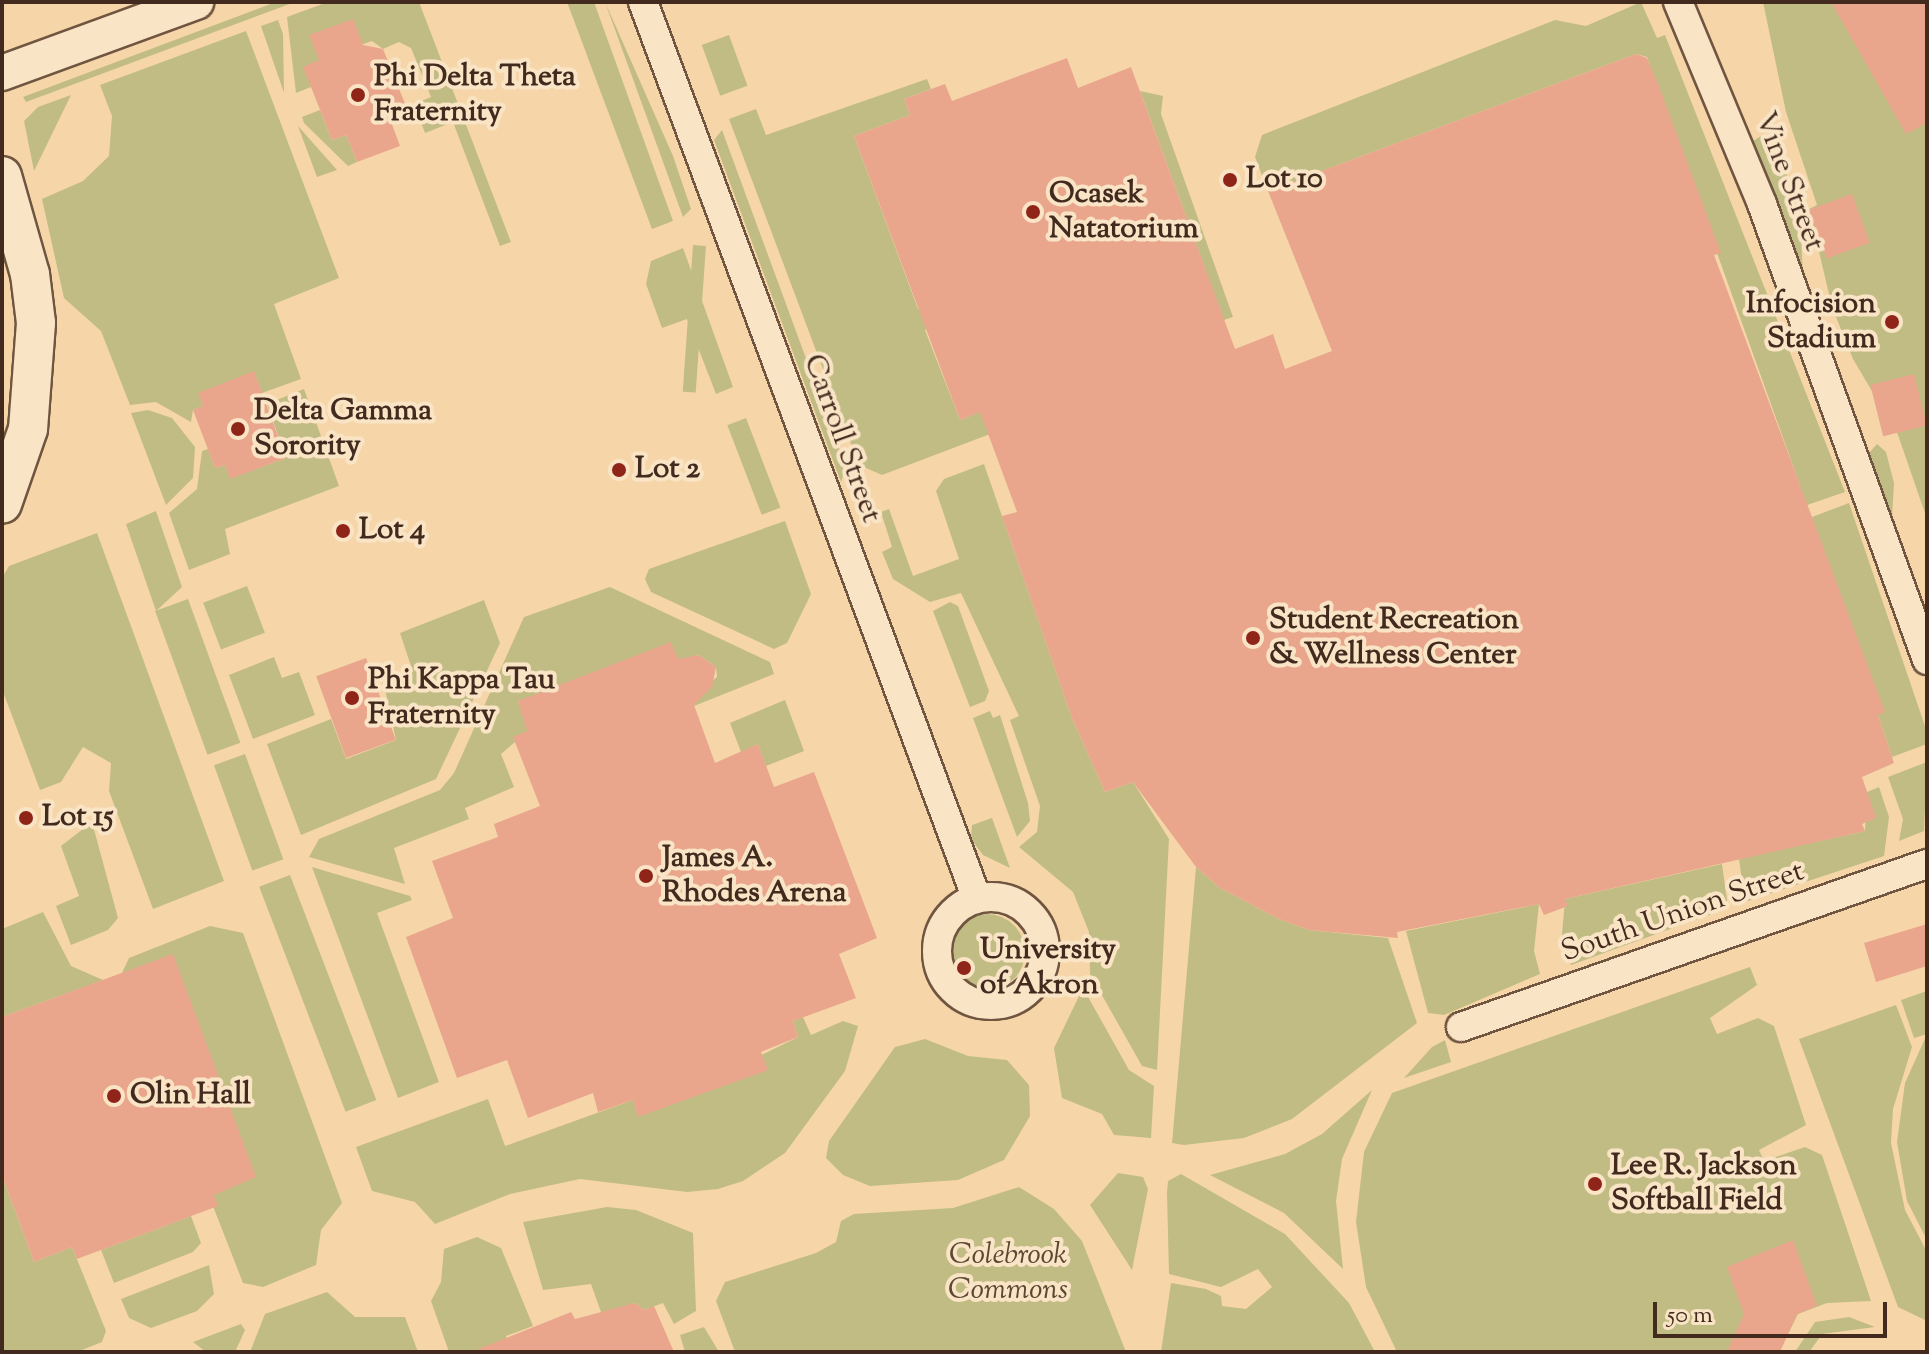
<!DOCTYPE html>
<html>
<head>
<meta charset="utf-8">
<style>
	body { margin:0 }
	#map { position:relative; width:1929px; height:1354px; overflow:hidden; background:#f6d6a8; font-family:"Sorts Mill Goudy",serif }
	div>[style] { position:absolute }
	.green>* { inset:0; background:#c1bc84; transform-origin:0 0 }
	.round { border-radius:50% }
	.building>* { inset:0; background:#e9a68c; transform-origin:0 0 }
	.roads { filter:drop-shadow(2px 0 #705540) drop-shadow(-2px 0 #705540) drop-shadow(0 2px #705540) drop-shadow(0 -2px #705540) }
	.minor>* { height:28px; margin:-14px; padding:0 14px; transform-origin:14px; border-radius:14px; background:#f9e4c6 }
	.minor>.ring { margin:-14px; padding:0; box-sizing:content-box; background:none; border:28px solid #f9e4c6; border-radius:50% }
	.tertiary>* { height:34px; margin:-17px; padding:0 17px; transform-origin:17px; border-radius:17px; background:#f9e4c6 }
	.secondary>* { height:38px; margin:-19px; padding:0 19px; transform-origin:19px; border-radius:19px; background:#f9e4c6 }
	.dots>* { width:22px; height:22px; translate:-50% -50%; box-sizing:border-box; border:4px solid #f9e4c6; border-radius:50% }
	span { translate:-50% -50%; white-space:nowrap; text-align:center; line-height:1.15; -webkit-text-stroke:8px #f9e4c6; paint-order:stroke }
	.poi-label { font-size:30px; color:#432a1e; font-weight:700 }
	.left { translate:0 -50%; text-align:left }
	.right { translate:-100% -50%; text-align:right }
	.street-label { font-size:30px; color:#432a1e }
	.park-label { font-size:30px; color:#5c4732; font-style:italic }
	.frame { position:absolute; inset:0; border:4px solid #432a1e; pointer-events:none }
	.scale { position:absolute; left:1653px; top:1302px; width:234px; height:36px; box-sizing:border-box; border:4px solid #432a1e; border-top:0; padding-left:10px; font-size:24px; line-height:28px; white-space:nowrap; color:#432a1e; -webkit-text-stroke:6px #f9e4c6; paint-order:stroke }
</style>
</head>
<body>
<div id="map">
	<div class="green">
		<div style="clip-path:polygon(276px 2px,295px 2px,26px 102px,23px 97px)"></div>
		<div style="clip-path:polygon(328px 2px,419px 2px,511px 242px,500px 246px,453px 122px,425px 133px,414px 104px,431px 97px,411px 48px,399px 42px,383px 49px,372px 41px,319px 60px,311px 87px,296px 93px,287px 17px)"></div>
		<div style="clip-path:polygon(567px 2px,594px 2px,673px 221px,652px 229px)"></div>
		<div style="clip-path:polygon(605px 2px,673px 156px,691px 209px,683px 217px)"></div>
		<div style="clip-path:polygon(1641px 2px,1657px 38px,1665px 35px,1845px 492px,1807px 505px,1647px 57px,1636px 54px,1268px 191px,1255px 157px,1262px 135px,1555px 20px,1586px 26px)"></div>
		<div style="clip-path:polygon(1763px 2px,1927px 2px,1927px 519px,1898px 435px,1853px 359px,1832px 307px,1809px 209px,1817px 205px,1786px 112px)"></div>
		<div style="clip-path:polygon(278px 20px,283px 34px,284px 93px,261px 26px)"></div>
		<div style="clip-path:polygon(246px 31px,339px 278px,274px 304px,301px 379px,262px 393px,254px 372px,199px 393px,203px 406px,193px 410px,191px 422px,156px 402px,130px 405px,101px 331px,64px 298px,42px 199px,83px 181px,109px 156px,112px 116px,100px 85px)"></div>
		<div style="left:729px;top:35px;width:54px;height:29px;rotate:70deg"></div>
		<div style="clip-path:polygon(927px 79px,931px 89px,904px 99px,910px 115px,854px 136px,918px 309px,983px 307px,925px 330px,960px 420px,997px 405px,1006px 428px,882px 475px,859px 465px,729px 119px,756px 109px,766px 135px)"></div>
		<div style="clip-path:polygon(1140px 91px,1163px 96px,1161px 114px,1233px 317px,1224px 320px)"></div>
		<div style="clip-path:polygon(71px 95px,34px 171px,24px 121px,38px 107px)"></div>
		<div style="clip-path:polygon(320px 110px,332px 140px,346px 135px,357px 162px,348px 166px,304px 123px,302px 117px)"></div>
		<div style="clip-path:polygon(298px 126px,337px 170px,317px 177px)"></div>
		<div style="clip-path:polygon(722px 130px,846px 467px,841px 482px,714px 140px)"></div>
		<div style="clip-path:polygon(1761px 136px,1782px 162px,1800px 208px,1803px 280px,1750px 143px)"></div>
		<div style="left:693px;top:245px;width:13px;height:147px;rotate:4deg"></div>
		<div style="clip-path:polygon(683px 248px,733px 387px,716px 394px,687px 319px,662px 328px,646px 284px,651px 261px)"></div>
		<div style="clip-path:polygon(304px 389px,339px 486px,225px 529px,230px 554px,189px 570px,169px 513px,197px 489px,202px 451px,208px 449px,215px 468px,225px 465px,231px 478px,286px 458px,267px 404px)"></div>
		<div style="clip-path:polygon(148px 410px,172px 418px,195px 447px,193px 478px,166px 505px,131px 413px)"></div>
		<div style="left:746px;top:418px;width:96px;height:20px;rotate:69deg"></div>
		<div style="clip-path:polygon(1877px 444px,1886px 452px,1894px 483px,1892px 517px,1869px 453px)"></div>
		<div style="clip-path:polygon(984px 464px,1072px 718px,1105px 792px,1133px 782px,1169px 839px,1157px 1070px,1142px 1066px,1090px 974px,1089px 932px,1073px 892px,1019px 847px,1037px 832px,1040px 806px,1010px 720px,1019px 716px,961px 593px,930px 602px,893px 579px,882px 552px,892px 547px,881px 512px,889px 509px,913px 576px,959px 559px,936px 491px,944px 479px)"></div>
		<div style="clip-path:polygon(1849px 503px,1927px 732px,1927px 744px,1892px 757px,1812px 517px)"></div>
		<div style="clip-path:polygon(156px 511px,182px 587px,156px 611px,126px 524px)"></div>
		<div style="clip-path:polygon(785px 521px,811px 594px,787px 643px,774px 649px,651px 592px,645px 579px,649px 569px)"></div>
		<div style="clip-path:polygon(97px 533px,224px 881px,153px 909px,109px 791px,111px 763px,83px 747px,61px 782px,40px 790px,2px 689px,2px 578px,9px 566px)"></div>
		<div style="left:247px;top:586px;width:50px;height:47px;rotate:69deg"></div>
		<div style="clip-path:polygon(610px 587px,770px 662px,774px 674px,694px 706px,691px 698px,717px 677px,716px 667px,699px 655px,518px 701px,528px 731px,501px 754px,514px 787px,465px 808px,469px 819px,394px 848px,405px 884px,309px 857px,319px 839px,440px 790px,454px 773px,524px 617px)"></div>
		<div style="left:188px;top:599px;width:153px;height:35px;rotate:70deg"></div>
		<div style="clip-path:polygon(484px 600px,500px 643px,436px 779px,301px 835px,267px 744px,331px 719px,346px 759px,396px 740px,384px 685px,413px 672px,400px 633px)"></div>
		<div style="clip-path:polygon(950px 602px,958px 606px,989px 691px,985px 701px,970px 707px,933px 611px)"></div>
		<div style="clip-path:polygon(274px 657px,282px 678px,299px 672px,315px 715px,253px 739px,229px 675px)"></div>
		<div style="clip-path:polygon(785px 700px,804px 751px,766px 766px,758px 744px,741px 752px,730px 723px)"></div>
		<div style="clip-path:polygon(990px 711px,993px 718px,1000px 715px,1028px 803px,1030px 821px,1017px 837px,973px 718px)"></div>
		<div style="left:245px;top:754px;width:112px;height:33px;rotate:70deg"></div>
		<div style="clip-path:polygon(1927px 762px,1924px 831px,1899px 841px,1903px 819px,1888px 777px)"></div>
		<div style="clip-path:polygon(1879px 787px,1889px 817px,1884px 856px,1745px 902px,1739px 859px,1865px 831px,1867px 792px)"></div>
		<div style="clip-path:polygon(992px 818px,1010px 868px,983px 855px,971px 839px,972px 825px)"></div>
		<div style="clip-path:polygon(92px 822px,118px 918px,108px 930px,71px 945px,56px 906px,79px 896px,61px 846px)"></div>
		<div style="clip-path:polygon(1722px 864px,1728px 908px,1571px 965px,1562px 934px,1565px 899px)"></div>
		<div style="clip-path:polygon(312px 867px,410px 896px,412px 900px,377px 913px,439px 1082px,398px 1098px)"></div>
		<div style="clip-path:polygon(1196px 867px,1220px 888px,1279px 919px,1309px 930px,1388px 938px,1417px 1023px,1292px 1119px,1244px 1138px,1184px 1145px,1172px 1143px)"></div>
		<div style="left:290px;top:875px;width:241px;height:33px;rotate:69deg"></div>
		<div style="clip-path:polygon(1539px 904px,1534px 951px,1540px 974px,1444px 1015px,1428px 1013px,1406px 931px)"></div>
		<div style="clip-path:polygon(43px 912px,71px 966px,103px 980px,2px 1017px,2px 929px)"></div>
		<div class="round" style="left:949px;top:914px;width:76px;height:76px"></div>
		<div style="clip-path:polygon(210px 926px,243px 933px,342px 1203px,321px 1230px,316px 1265px,263px 1287px,243px 1283px,122px 973px,129px 958px)"></div>
		<div style="clip-path:polygon(1750px 967px,1757px 985px,1710px 1018px,1717px 1034px,1758px 1018px,1774px 1026px,1806px 1125px,1759px 1150px,1764px 1161px,1805px 1147px,1822px 1155px,1871px 1301px,1827px 1303px,1798px 1314px,1779px 1352px,1397px 1352px,1366px 1287px,1356px 1222px,1364px 1152px,1392px 1093px)"></div>
		<div style="clip-path:polygon(1927px 991px,1927px 1240px,1907px 1201px,1897px 1142px,1905px 1083px,1927px 1034px,1914px 1038px,1901px 1000px)"></div>
		<div style="clip-path:polygon(1080px 994px,1087px 995px,1129px 1070px,1154px 1086px,1151px 1138px,1114px 1135px,1102px 1114px,1062px 1098px,1054px 1048px)"></div>
		<div style="clip-path:polygon(1896px 1005px,1912px 1047px,1893px 1109px,1891px 1143px,1905px 1210px,1927px 1252px,1927px 1321px,1898px 1307px,1799px 1039px)"></div>
		<div style="clip-path:polygon(803px 1017px,811px 1035px,843px 1021px,858px 1026px,845px 1071px,785px 1153px,743px 1181px,718px 1189px,687px 1192px,580px 1179px,510px 1194px,435px 1224px,415px 1202px,372px 1191px,356px 1147px,488px 1099px,505px 1146px,633px 1100px,638px 1116px,798px 1037px,793px 1021px)"></div>
		<div style="clip-path:polygon(925px 1039px,968px 1056px,1007px 1060px,1029px 1085px,1030px 1116px,1004px 1160px,958px 1180px,870px 1186px,843px 1175px,826px 1158px,829px 1141px,895px 1047px)"></div>
		<div style="clip-path:polygon(1445px 1040px,1451px 1062px,1404px 1078px,1432px 1047px)"></div>
		<div style="clip-path:polygon(1372px 1090px,1342px 1159px,1336px 1201px,1343px 1269px,1284px 1213px,1210px 1175px,1285px 1154px,1322px 1134px)"></div>
		<div style="clip-path:polygon(1118px 1173px,1143px 1177px,1148px 1189px,1132px 1270px,1090px 1205px)"></div>
		<div style="clip-path:polygon(1181px 1174px,1285px 1234px,1349px 1303px,1375px 1352px,1161px 1352px,1171px 1283px,1206px 1289px,1221px 1296px,1222px 1306px,1246px 1309px,1272px 1287px,1258px 1269px,1221px 1287px,1169px 1274px,1167px 1193px,1168px 1181px)"></div>
		<div style="clip-path:polygon(2px 1175px,34px 1262px,72px 1247px,106px 1331px,102px 1342px,77px 1352px,2px 1352px)"></div>
		<div style="clip-path:polygon(1019px 1187px,1054px 1209px,1082px 1241px,1126px 1352px,735px 1352px,716px 1301px,725px 1282px,816px 1253px,836px 1242px,841px 1221px,854px 1214px,953px 1208px)"></div>
		<div style="clip-path:polygon(607px 1207px,636px 1210px,693px 1233px,696px 1311px,674px 1324px,663px 1303px,644px 1310px,635px 1303px,602px 1315px,591px 1284px,543px 1290px,523px 1222px)"></div>
		<div style="clip-path:polygon(191px 1216px,201px 1243px,193px 1252px,114px 1283px,101px 1250px)"></div>
		<div style="clip-path:polygon(477px 1237px,501px 1248px,533px 1326px,506px 1336px,512px 1352px,449px 1352px,431px 1301px,441px 1282px,444px 1249px)"></div>
		<div style="clip-path:polygon(209px 1265px,214px 1294px,197px 1311px,151px 1328px,129px 1318px,121px 1299px)"></div>
		<div style="clip-path:polygon(327px 1292px,355px 1317px,405px 1317px,418px 1352px,250px 1352px,265px 1314px)"></div>
		<div style="clip-path:polygon(1849px 1317px,1875px 1327px,1822px 1334px,1810px 1351px,1795px 1352px,1815px 1322px)"></div>
		<div style="clip-path:polygon(241px 1324px,245px 1330px,235px 1352px,206px 1352px,193px 1342px)"></div>
		<div style="clip-path:polygon(704px 1327px,719px 1352px,685px 1352px,680px 1335px)"></div>
	</div>
	<div class="building">
		<div style="clip-path:polygon(1831px 2px,1927px 2px,1927px 123px,1906px 134px)"></div>
		<div style="clip-path:polygon(353px 19px,363px 45px,383px 49px,408px 111px,390px 119px,400px 146px,357px 162px,346px 135px,332px 140px,303px 67px,319px 60px,309px 35px)"></div>
		<div style="clip-path:polygon(1636px 54px,1647px 58px,1658px 84px,1721px 253px,1714px 255px,1885px 712px,1878px 715px,1894px 763px,1862px 777px,1876px 818px,1862px 824px,1865px 831px,1565px 899px,1568px 906px,1544px 915px,1539px 904px,1397px 932px,1398px 938px,1309px 930px,1279px 919px,1220px 888px,1196px 867px,1133px 782px,1105px 792px,1072px 718px,1002px 516px,1017px 512px,980px 412px,960px 420px,854px 136px,910px 115px,904px 99px,945px 84px,952px 101px,1067px 58px,1078px 88px,1131px 67px,1235px 349px,1273px 334px,1285px 369px,1332px 351px,1268px 191px)"></div>
		<div style="left:1852px;top:194px;width:52px;height:46px;rotate:70deg"></div>
		<div style="clip-path:polygon(254px 371px,286px 458px,230px 479px,225px 465px,215px 468px,193px 410px,203px 406px,198px 393px)"></div>
		<div style="left:1914px;top:374px;width:53px;height:45px;rotate:76deg"></div>
		<div style="clip-path:polygon(671px 642px,678px 659px,699px 655px,716px 667px,712px 687px,694px 705px,715px 763px,758px 744px,774px 787px,814px 772px,877px 938px,839px 954px,856px 998px,793px 1021px,798px 1037px,761px 1052px,768px 1070px,638px 1117px,633px 1100px,598px 1112px,593px 1093px,528px 1118px,507px 1060px,457px 1078px,406px 937px,453px 918px,432px 861px,498px 837px,494px 824px,540px 806px,513px 737px,527px 731px,518px 701px)"></div>
		<div style="left:366px;top:658px;width:87px;height:53px;rotate:70deg"></div>
		<div style="clip-path:polygon(1927px 924px,1927px 966px,1876px 982px,1864px 943px)"></div>
		<div style="clip-path:polygon(173px 954px,256px 1177px,214px 1195px,218px 1206px,77px 1259px,72px 1247px,34px 1262px,2px 1175px,2px 1017px)"></div>
		<div style="clip-path:polygon(1793px 1240px,1817px 1306px,1797px 1314px,1780px 1352px,1727px 1352px,1744px 1314px,1727px 1267px)"></div>
		<div style="clip-path:polygon(635px 1303px,644px 1310px,654px 1306px,674px 1352px,471px 1352px,571px 1312px,575px 1319px)"></div>
	</div>
	<div class="roads">
		<div class="minor">
			<div style="left:643px;top:2px;width:957px;rotate:69.58deg"></div>
			<div style="left:1678px;top:2px;width:219px;rotate:67.4deg"></div>
			<div style="left:1762px;top:204px;width:485px;rotate:70.1deg"></div>
			<div class="ring" style="left:937px;top:897px;width:80px;height:80px"></div>
			<div style="left:1461px;top:1027px;width:494px;rotate:-19.3deg"></div>
		</div>
		<div class="tertiary">
			<div style="left:2px;top:73px;width:207px;rotate:-20.1deg"></div>
		</div>
		<div class="secondary">
			<div style="left:2px;top:176px;width:102px;rotate:74.1deg"></div>
			<div style="left:30px;top:274px;width:49px;rotate:83deg"></div>
			<div style="left:36px;top:323px;width:106px;rotate:94.3deg"></div>
			<div style="left:28px;top:429px;width:79px;rotate:109.1deg"></div>
		</div>
	</div>
	<div class="dots">
		<div style="left:358px;top:95px;background:#8f2418"></div>
		<div style="left:1230px;top:180px;background:#8f2418"></div>
		<div style="left:1033px;top:212px;background:#8f2418"></div>
		<div style="left:1892px;top:322px;background:#8f2418"></div>
		<div style="left:238px;top:429px;background:#8f2418"></div>
		<div style="left:619px;top:470px;background:#8f2418"></div>
		<div style="left:343px;top:531px;background:#8f2418"></div>
		<div style="left:1253px;top:638px;background:#8f2418"></div>
		<div style="left:352px;top:698px;background:#8f2418"></div>
		<div style="left:26px;top:818px;background:#8f2418"></div>
		<div style="left:646px;top:876px;background:#8f2418"></div>
		<div style="left:964px;top:968px;background:#8f2418"></div>
		<div style="left:114px;top:1096px;background:#8f2418"></div>
		<div style="left:1595px;top:1184px;background:#8f2418"></div>
	</div>
	<div class="poi-label">
		<span class="left" style="left:374px;top:95px">Phi Delta Theta<br>Fraternity</span>
		<span class="left" style="left:1246px;top:180px">Lot 10</span>
		<span class="left" style="left:1049px;top:212px">Ocasek<br>Natatorium</span>
		<span class="right" style="left:1876px;top:322px">Infocision<br>Stadium</span>
		<span class="left" style="left:254px;top:429px">Delta Gamma<br>Sorority</span>
		<span class="left" style="left:635px;top:470px">Lot 2</span>
		<span class="left" style="left:359px;top:531px">Lot 4</span>
		<span class="left" style="left:1269px;top:638px">Student Recreation<br>&amp; Wellness Center</span>
		<span class="left" style="left:368px;top:698px">Phi Kappa Tau<br>Fraternity</span>
		<span class="left" style="left:42px;top:818px">Lot 15</span>
		<span class="left" style="left:662px;top:876px">James A.<br>Rhodes Arena</span>
		<span class="left" style="left:980px;top:968px">University<br>of Akron</span>
		<span class="left" style="left:130px;top:1096px">Olin Hall</span>
		<span class="left" style="left:1611px;top:1184px">Lee R. Jackson<br>Softball Field</span>
	</div>
	<div class="street-label">
		<span style="left:1788px;top:182px;rotate:69deg">Vine Street</span>
		<span style="left:841px;top:439px;rotate:70deg">Carroll Street</span>
		<span style="left:1683px;top:913px;rotate:-19deg">South Union Street</span>
	</div>
	<div class="park-label">
		<span style="left:1008px;top:1273px">Colebrook<br>Commons</span>
	</div>
	<div class="frame"></div>
	<div class="scale">50 m</div>
</div>
</body>
</html>
